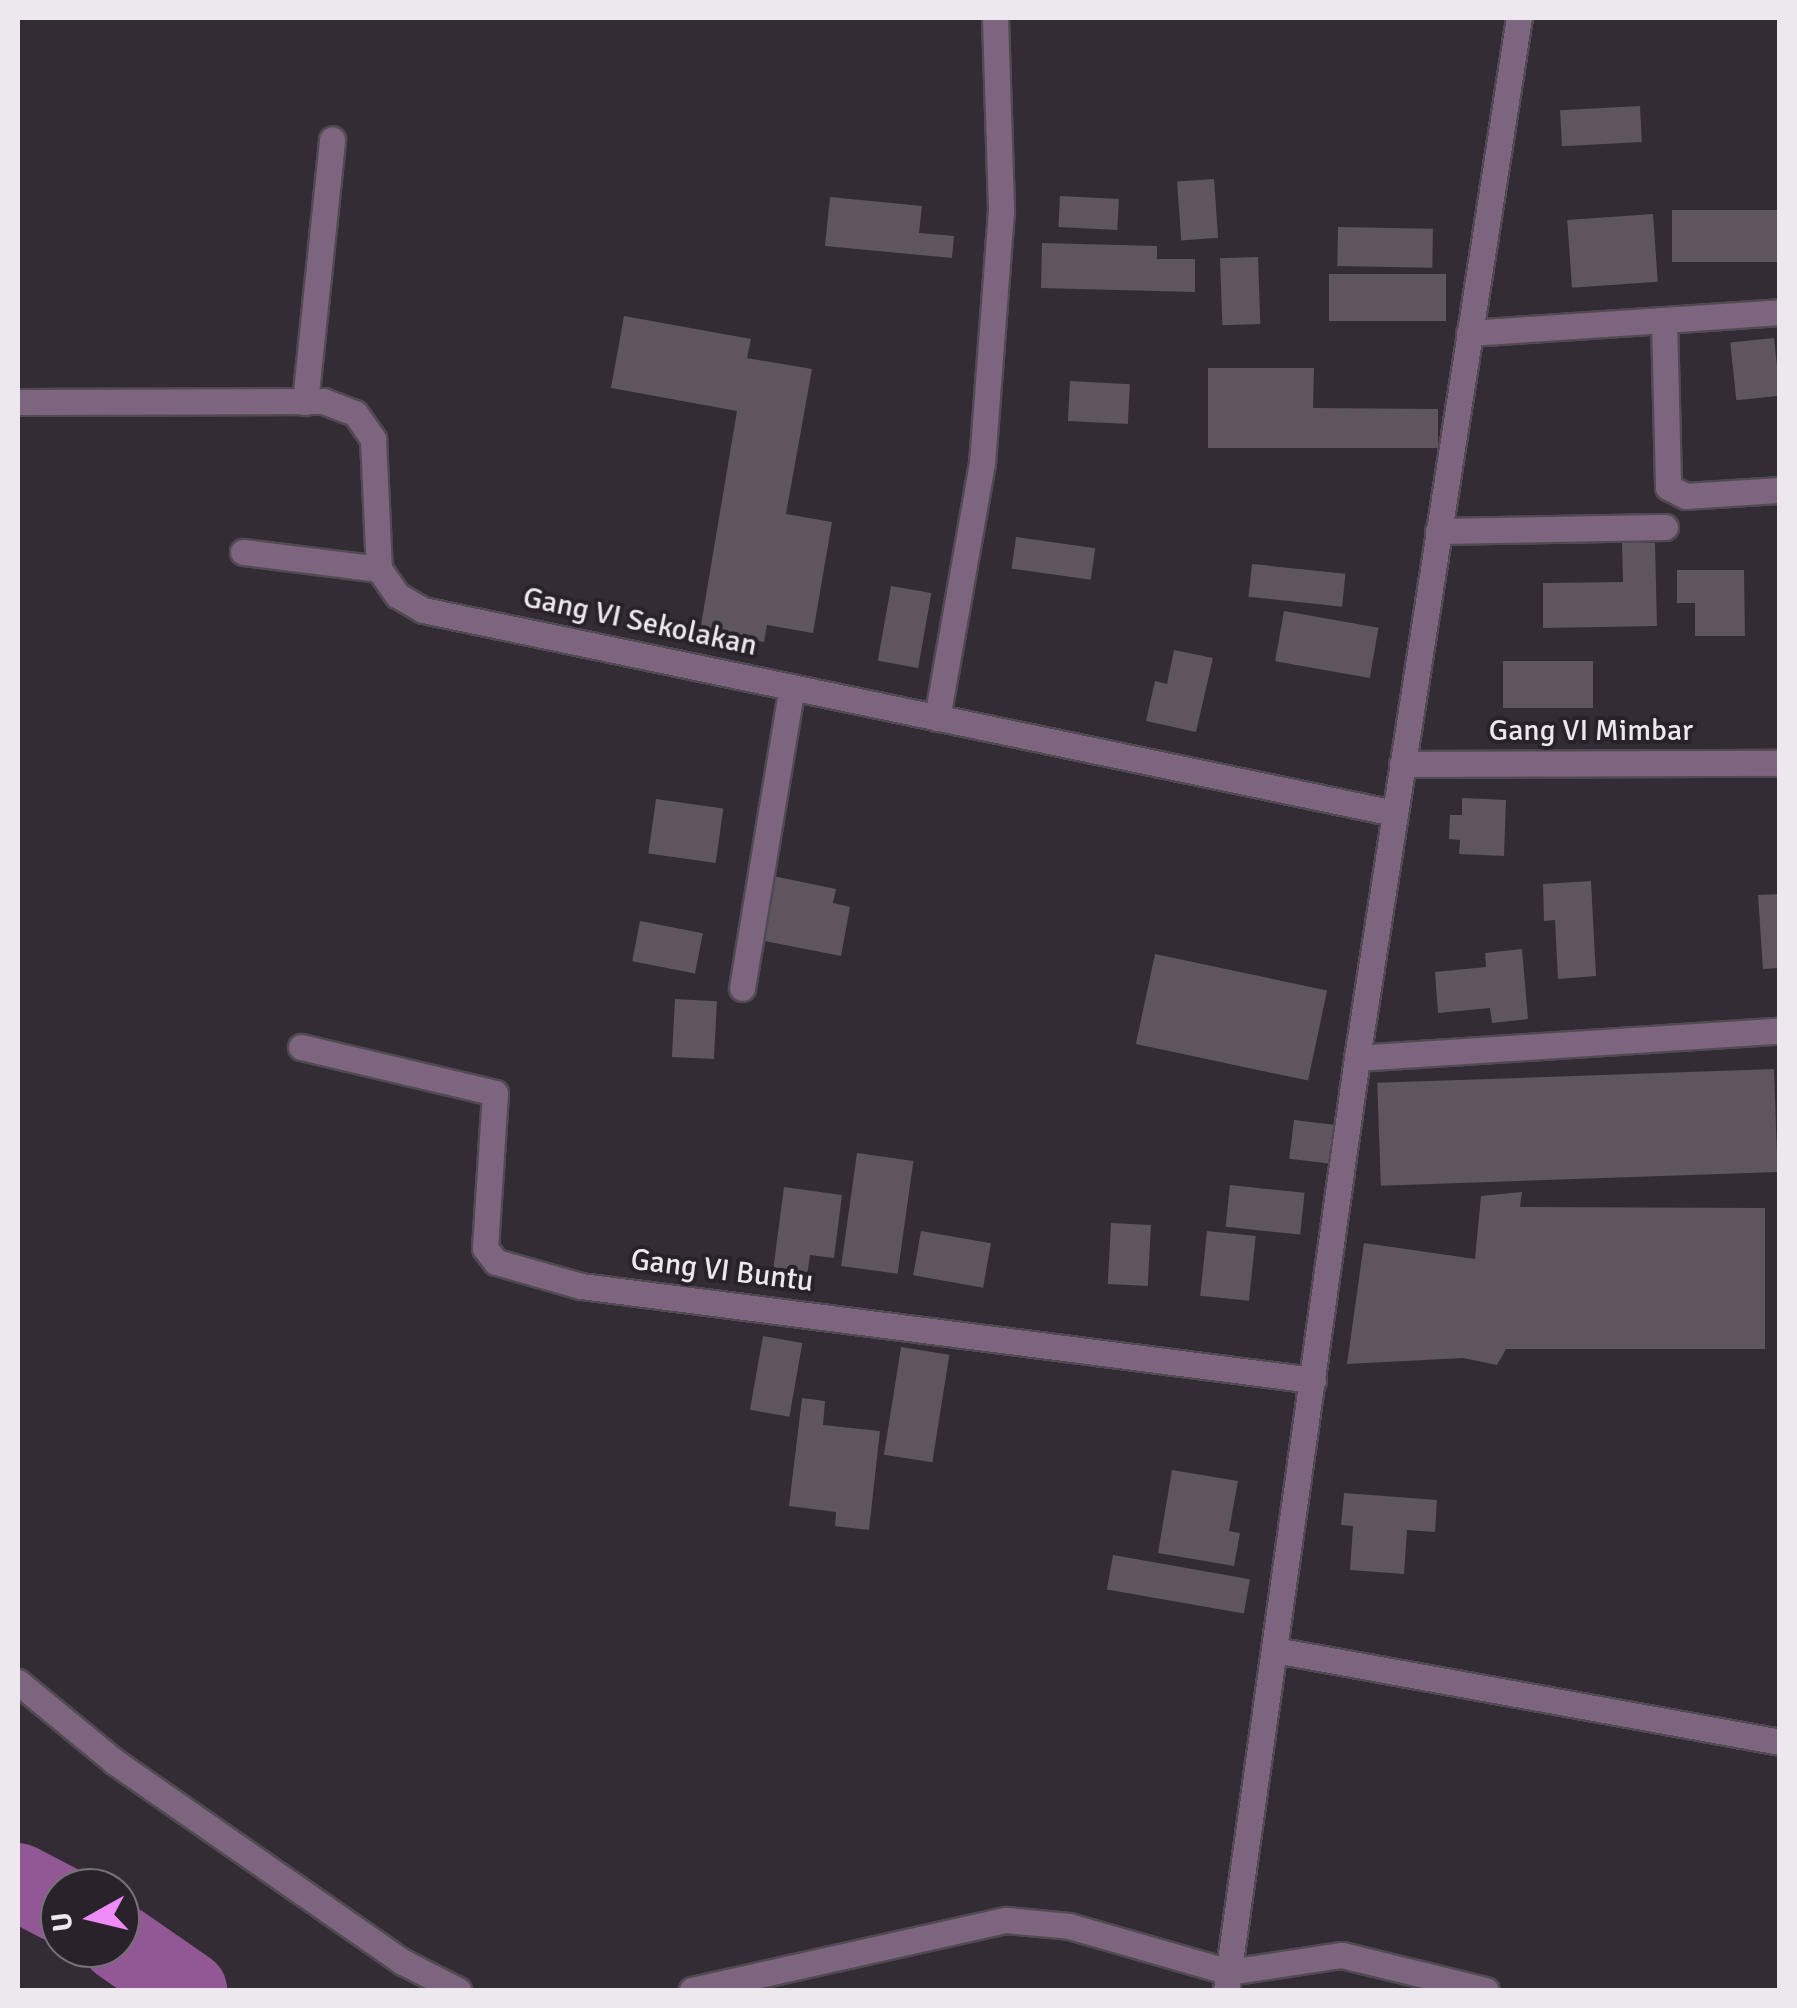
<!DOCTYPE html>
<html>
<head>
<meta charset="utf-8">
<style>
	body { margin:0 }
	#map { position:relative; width:1797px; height:2008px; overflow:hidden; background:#332c34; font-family:Signika,sans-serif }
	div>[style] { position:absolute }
	.river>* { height:78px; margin:-39px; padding:0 39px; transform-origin:39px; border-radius:39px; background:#915895 }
	.building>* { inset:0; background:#5e555e; transform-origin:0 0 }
	.roads { filter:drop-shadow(2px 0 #514a52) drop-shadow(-2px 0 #514a52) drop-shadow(0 2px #514a52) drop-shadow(0 -2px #514a52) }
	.service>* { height:25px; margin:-12.5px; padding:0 12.5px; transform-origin:12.5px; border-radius:12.5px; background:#7e657f }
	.minor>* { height:25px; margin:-12.5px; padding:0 12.5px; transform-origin:12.5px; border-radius:12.5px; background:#7e657f }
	span { translate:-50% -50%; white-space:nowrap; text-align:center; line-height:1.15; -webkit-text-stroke:8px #29222a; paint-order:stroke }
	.street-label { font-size:30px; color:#ede8ed }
	.frame { position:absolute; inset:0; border:20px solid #ede8ed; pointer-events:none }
	.north { position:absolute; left:40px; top:1868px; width:100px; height:100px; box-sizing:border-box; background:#29222a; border:2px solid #777178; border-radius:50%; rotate:262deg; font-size:28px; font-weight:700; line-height:40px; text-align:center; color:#ede8ed }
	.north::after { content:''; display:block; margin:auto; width:35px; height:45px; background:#ef8bf6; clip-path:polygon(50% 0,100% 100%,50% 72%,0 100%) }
</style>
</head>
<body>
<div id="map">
	<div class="river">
		<div style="left:18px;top:1882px;width:47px;rotate:27.6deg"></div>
		<div style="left:120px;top:1943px;width:83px;rotate:34.7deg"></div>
	</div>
	<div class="building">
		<div style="left:1640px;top:106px;width:36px;height:80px;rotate:87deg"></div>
		<div style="left:1214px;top:179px;width:59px;height:37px;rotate:86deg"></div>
		<div style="left:1060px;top:196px;width:59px;height:31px;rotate:3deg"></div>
		<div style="clip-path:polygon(830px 197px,922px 206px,919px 233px,954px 236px,952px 258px,825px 246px)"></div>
		<div style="left:1780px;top:210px;width:52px;height:108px;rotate:90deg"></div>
		<div style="left:1653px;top:214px;width:68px;height:86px;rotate:86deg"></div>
		<div style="left:1338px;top:227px;width:95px;height:39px;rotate:1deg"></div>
		<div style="clip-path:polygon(1042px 243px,1157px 246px,1157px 259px,1195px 259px,1195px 292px,1041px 288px)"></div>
		<div style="left:1258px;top:257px;width:67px;height:38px;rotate:88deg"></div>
		<div style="left:1329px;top:274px;width:117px;height:47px"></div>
		<div style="clip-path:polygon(624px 316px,751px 339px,747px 358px,812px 369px,786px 514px,832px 522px,813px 633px,767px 625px,764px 642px,700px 631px,737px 411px,611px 388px)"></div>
		<div style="left:1774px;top:338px;width:58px;height:44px;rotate:84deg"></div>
		<div style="clip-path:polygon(1208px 368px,1314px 368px,1313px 408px,1438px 409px,1438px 448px,1208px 448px)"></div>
		<div style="left:1070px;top:381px;width:60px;height:40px;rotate:3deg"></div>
		<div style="left:1016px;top:537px;width:80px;height:32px;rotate:8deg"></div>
		<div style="clip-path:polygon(1622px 543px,1655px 543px,1657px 626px,1543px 628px,1543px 583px,1623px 582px)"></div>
		<div style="left:1252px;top:564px;width:94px;height:33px;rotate:6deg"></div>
		<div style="clip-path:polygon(1677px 570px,1744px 570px,1745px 636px,1695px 636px,1695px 603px,1677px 603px)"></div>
		<div style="left:891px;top:586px;width:41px;height:76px;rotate:10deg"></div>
		<div style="left:1284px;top:611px;width:96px;height:51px;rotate:10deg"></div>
		<div style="clip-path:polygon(1174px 650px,1213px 658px,1196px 732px,1146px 721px,1155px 681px,1167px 684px)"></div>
		<div style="left:1503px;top:661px;width:90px;height:47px"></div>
		<div style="clip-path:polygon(1462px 798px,1506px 800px,1504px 856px,1459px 854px,1460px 840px,1449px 839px,1450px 815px,1462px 815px)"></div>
		<div style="left:656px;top:799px;width:68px;height:55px;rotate:8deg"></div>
		<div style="clip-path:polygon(773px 876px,836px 889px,833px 903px,850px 907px,841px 956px,760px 940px)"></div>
		<div style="clip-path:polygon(1591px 881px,1596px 976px,1558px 979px,1555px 920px,1544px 921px,1543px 884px)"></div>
		<div style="clip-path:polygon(1780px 894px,1780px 968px,1763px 969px,1758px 895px)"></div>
		<div style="left:640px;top:921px;width:64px;height:41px;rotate:11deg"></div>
		<div style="clip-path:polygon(1522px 949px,1528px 1019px,1492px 1023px,1490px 1008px,1438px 1013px,1435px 972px,1486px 967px,1485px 953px)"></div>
		<div style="left:1155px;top:954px;width:176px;height:92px;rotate:12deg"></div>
		<div style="left:675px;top:999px;width:42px;height:58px;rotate:3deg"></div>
		<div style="left:1774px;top:1069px;width:103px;height:397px;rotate:88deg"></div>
		<div style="left:1294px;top:1120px;width:40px;height:39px;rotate:7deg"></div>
		<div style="left:857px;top:1153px;width:57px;height:114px;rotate:8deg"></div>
		<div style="left:1230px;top:1185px;width:75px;height:42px;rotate:6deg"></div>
		<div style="clip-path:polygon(784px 1187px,842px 1195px,834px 1258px,810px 1255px,807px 1276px,773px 1271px)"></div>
		<div style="clip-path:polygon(1522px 1192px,1520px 1207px,1765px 1208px,1765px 1349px,1506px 1349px,1497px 1365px,1463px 1358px,1347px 1364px,1364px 1243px,1475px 1259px,1481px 1196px)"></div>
		<div style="left:1111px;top:1223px;width:40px;height:61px;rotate:3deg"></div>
		<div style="left:921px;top:1231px;width:71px;height:45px;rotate:10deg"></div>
		<div style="left:1207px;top:1231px;width:49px;height:65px;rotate:6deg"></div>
		<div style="left:763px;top:1336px;width:40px;height:75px;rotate:10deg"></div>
		<div style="left:901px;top:1347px;width:49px;height:109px;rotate:9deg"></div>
		<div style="clip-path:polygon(802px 1398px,825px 1401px,823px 1425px,880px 1431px,869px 1530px,835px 1526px,836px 1512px,789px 1506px)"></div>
		<div style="clip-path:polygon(1172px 1470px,1238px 1481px,1229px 1531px,1240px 1533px,1234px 1566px,1158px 1553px)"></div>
		<div style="clip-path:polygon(1344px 1493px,1437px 1500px,1435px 1532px,1407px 1530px,1404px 1574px,1350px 1570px,1353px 1526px,1341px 1525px)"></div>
		<div style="left:1113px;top:1555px;width:139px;height:35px;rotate:10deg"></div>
	</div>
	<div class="roads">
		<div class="service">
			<div style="left:1664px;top:320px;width:116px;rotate:-3.9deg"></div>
			<div style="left:1686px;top:496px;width:94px;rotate:-3.7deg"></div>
			<div style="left:243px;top:552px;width:137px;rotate:7.1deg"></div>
			<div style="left:937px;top:718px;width:259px;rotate:-80deg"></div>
			<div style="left:982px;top:463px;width:251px;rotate:-85.7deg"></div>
			<div style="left:742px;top:988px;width:305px;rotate:-80.6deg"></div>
		</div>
		<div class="minor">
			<div style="left:995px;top:18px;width:195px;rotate:88.2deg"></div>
			<div style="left:1469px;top:333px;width:195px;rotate:-3.8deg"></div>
			<div style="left:1664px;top:320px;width:167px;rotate:88.6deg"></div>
			<div style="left:1668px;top:487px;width:20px;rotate:27deg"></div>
			<div style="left:18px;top:402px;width:305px;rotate:-0.2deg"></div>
			<div style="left:323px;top:401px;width:34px;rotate:21deg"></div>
			<div style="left:355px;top:413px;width:32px;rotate:55deg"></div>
			<div style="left:373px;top:439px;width:130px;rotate:87.4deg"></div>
			<div style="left:379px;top:569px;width:32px;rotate:55deg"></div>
			<div style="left:397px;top:595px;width:30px;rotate:30deg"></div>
			<div style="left:423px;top:610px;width:992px;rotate:11.81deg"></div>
			<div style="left:305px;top:402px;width:264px;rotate:-84.1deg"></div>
			<div style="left:1438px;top:531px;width:227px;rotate:-1deg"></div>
			<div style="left:1402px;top:764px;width:378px;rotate:-0.2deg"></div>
			<div style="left:301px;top:1047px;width:199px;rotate:13.3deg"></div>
			<div style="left:495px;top:1093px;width:155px;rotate:93.7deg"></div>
			<div style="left:485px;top:1248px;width:18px;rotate:52deg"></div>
			<div style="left:496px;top:1262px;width:88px;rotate:15.8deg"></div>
			<div style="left:581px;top:1286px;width:738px;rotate:7.32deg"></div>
			<div style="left:1357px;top:1058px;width:424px;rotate:-3.7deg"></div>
			<div style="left:1275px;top:1650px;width:513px;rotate:10.32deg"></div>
			<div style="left:18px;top:1682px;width:126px;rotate:39.5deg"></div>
			<div style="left:115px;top:1762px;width:351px;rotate:34.8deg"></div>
			<div style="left:403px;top:1962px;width:62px;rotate:27deg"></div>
			<div style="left:692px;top:1990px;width:322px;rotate:-12.6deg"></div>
			<div style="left:1006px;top:1920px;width:63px;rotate:5.4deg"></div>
			<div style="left:1069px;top:1926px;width:166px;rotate:16deg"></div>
			<div style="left:1229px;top:1972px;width:114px;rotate:-8.6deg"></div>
			<div style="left:1342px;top:1955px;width:148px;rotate:13.7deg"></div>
			<div style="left:1226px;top:1990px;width:941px;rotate:-82deg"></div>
			<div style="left:1357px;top:1058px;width:1053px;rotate:-81.15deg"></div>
		</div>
	</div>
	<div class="street-label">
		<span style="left:640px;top:622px;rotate:12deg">Gang VI Sekolakan</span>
		<span style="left:1591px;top:731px">Gang VI Mimbar</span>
		<span style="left:722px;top:1271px;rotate:7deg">Gang VI Buntu</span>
	</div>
	<div class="frame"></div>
	<div class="north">U</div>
</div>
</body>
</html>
